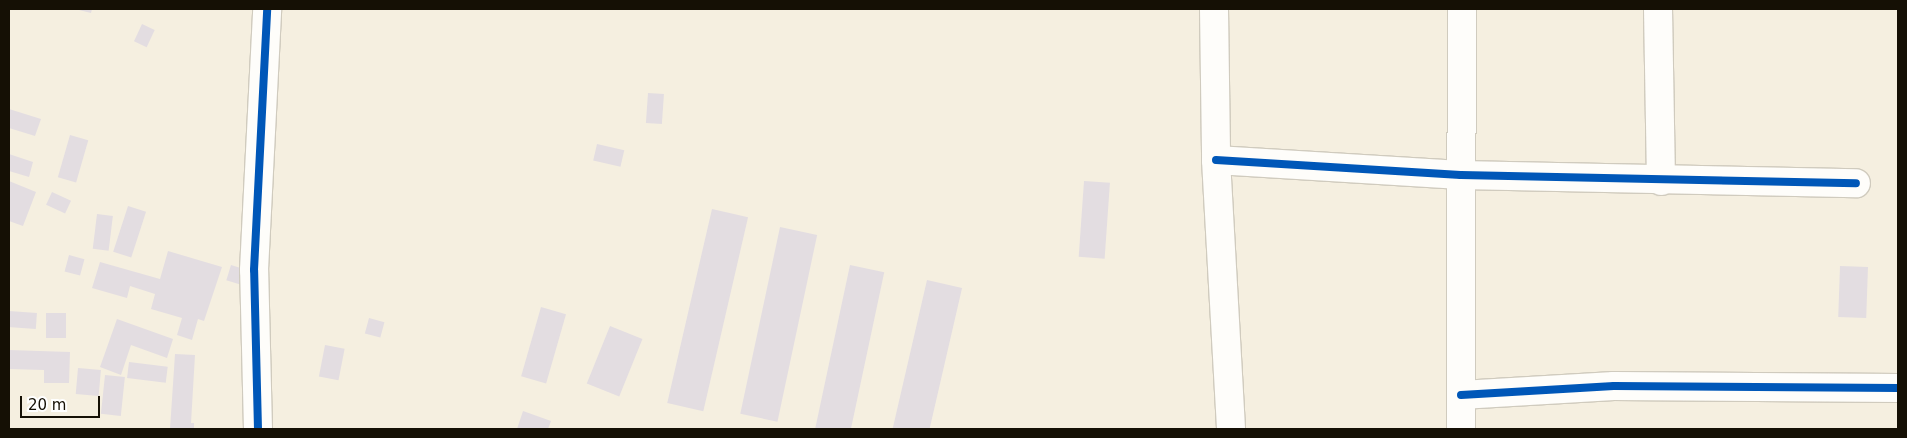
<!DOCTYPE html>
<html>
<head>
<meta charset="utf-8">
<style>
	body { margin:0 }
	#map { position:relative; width:1907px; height:438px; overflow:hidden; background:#f5efe0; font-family:"DejaVu Sans",sans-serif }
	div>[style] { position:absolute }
	.building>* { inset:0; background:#e3dde1; transform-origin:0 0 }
	.roads { filter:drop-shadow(1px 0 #d0cbbe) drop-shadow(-1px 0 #d0cbbe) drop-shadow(0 1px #d0cbbe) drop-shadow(0 -1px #d0cbbe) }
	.minor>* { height:28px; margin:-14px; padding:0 14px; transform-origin:14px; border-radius:14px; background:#fefdfa }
	.cycleway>* { height:8px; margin:-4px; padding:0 4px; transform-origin:4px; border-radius:4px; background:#0057b8 }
	span { translate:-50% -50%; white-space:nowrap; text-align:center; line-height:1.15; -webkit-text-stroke:4px #fff; paint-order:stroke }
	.frame { position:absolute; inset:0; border:10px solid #151005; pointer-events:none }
	.scale { position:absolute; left:20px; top:396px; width:80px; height:22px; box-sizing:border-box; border:2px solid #151005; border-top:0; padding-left:6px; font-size:15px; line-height:18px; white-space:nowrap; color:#151005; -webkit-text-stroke:4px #fff; paint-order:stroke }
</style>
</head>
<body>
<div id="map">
	<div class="building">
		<div style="clip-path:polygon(75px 9px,92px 9px,91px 13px)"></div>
		<div style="left:142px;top:24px;width:14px;height:19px;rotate:25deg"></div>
		<div style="left:648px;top:93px;width:16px;height:30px;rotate:4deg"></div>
		<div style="clip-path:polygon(9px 109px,41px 119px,35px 136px,9px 128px)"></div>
		<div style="left:70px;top:135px;width:19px;height:44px;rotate:16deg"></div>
		<div style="left:597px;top:144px;width:28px;height:17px;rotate:13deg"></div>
		<div style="clip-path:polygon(9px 154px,33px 162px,29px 177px,9px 171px)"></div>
		<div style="clip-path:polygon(9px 181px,36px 192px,23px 226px,9px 221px)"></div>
		<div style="left:1084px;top:181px;width:26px;height:76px;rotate:4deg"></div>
		<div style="left:52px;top:192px;width:21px;height:14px;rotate:25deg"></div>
		<div style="left:128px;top:206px;width:19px;height:48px;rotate:18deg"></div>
		<div style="left:712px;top:209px;width:37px;height:199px;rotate:13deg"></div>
		<div style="left:97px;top:214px;width:16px;height:35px;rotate:7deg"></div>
		<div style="left:780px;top:227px;width:38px;height:191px;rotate:12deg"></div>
		<div style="clip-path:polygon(168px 251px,222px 267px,204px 321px,198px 319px,192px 340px,177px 335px,182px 318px,151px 309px,155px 294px,130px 286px,127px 298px,92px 288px,100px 262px,160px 279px)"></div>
		<div style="left:69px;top:255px;width:16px;height:17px;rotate:15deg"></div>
		<div style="left:231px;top:265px;width:30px;height:16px;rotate:17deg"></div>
		<div style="left:850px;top:265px;width:35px;height:168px;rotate:12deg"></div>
		<div style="left:1840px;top:266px;width:28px;height:51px;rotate:2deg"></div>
		<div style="left:927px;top:280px;width:36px;height:153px;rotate:13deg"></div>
		<div style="left:541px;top:307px;width:26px;height:72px;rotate:16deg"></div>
		<div style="left:9px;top:311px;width:28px;height:16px;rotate:4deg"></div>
		<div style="left:46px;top:313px;width:20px;height:25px"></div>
		<div style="left:369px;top:318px;width:16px;height:16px;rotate:15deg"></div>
		<div style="clip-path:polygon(117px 319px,173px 339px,167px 358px,131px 345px,121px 375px,100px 367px)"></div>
		<div style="left:610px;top:326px;width:35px;height:62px;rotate:22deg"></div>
		<div style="left:325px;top:345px;width:20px;height:32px;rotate:11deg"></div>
		<div style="clip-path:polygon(9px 350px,70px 352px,69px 383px,44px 383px,44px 370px,9px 369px)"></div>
		<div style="clip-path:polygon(175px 354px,195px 355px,191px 423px,194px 423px,194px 429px,170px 429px)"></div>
		<div style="left:129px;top:362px;width:39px;height:16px;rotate:7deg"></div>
		<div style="left:78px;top:368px;width:23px;height:26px;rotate:5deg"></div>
		<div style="left:105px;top:375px;width:20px;height:39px;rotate:6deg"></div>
		<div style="clip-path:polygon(523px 411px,551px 421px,548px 429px,517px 429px)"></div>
	</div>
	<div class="roads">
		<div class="minor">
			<div style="left:1214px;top:9px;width:151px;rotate:89.2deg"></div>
			<div style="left:1216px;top:160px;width:269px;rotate:86.8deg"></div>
			<div style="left:1658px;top:9px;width:172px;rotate:89deg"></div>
			<div style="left:1216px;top:160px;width:245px;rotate:3.5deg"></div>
			<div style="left:1461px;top:175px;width:395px;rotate:1.2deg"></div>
			<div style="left:1461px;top:395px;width:153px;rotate:-3.4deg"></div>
			<div style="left:1614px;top:386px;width:284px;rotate:0.4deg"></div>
			<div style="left:258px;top:429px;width:159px;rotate:-91.4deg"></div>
			<div style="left:254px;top:270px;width:261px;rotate:-87.1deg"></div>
			<div style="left:1461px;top:429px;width:420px;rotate:-89.9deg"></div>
		</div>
	</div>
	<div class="cycleway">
		<div style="left:1216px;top:160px;width:245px;rotate:3.5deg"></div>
		<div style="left:1461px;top:175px;width:395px;rotate:1.2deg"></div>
		<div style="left:1461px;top:395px;width:153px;rotate:-3.4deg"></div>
		<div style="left:1614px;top:386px;width:284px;rotate:0.4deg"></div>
		<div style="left:258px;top:429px;width:159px;rotate:-91.4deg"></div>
		<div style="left:254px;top:270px;width:261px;rotate:-87.1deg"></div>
	</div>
	<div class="frame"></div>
	<div class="scale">20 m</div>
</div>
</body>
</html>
